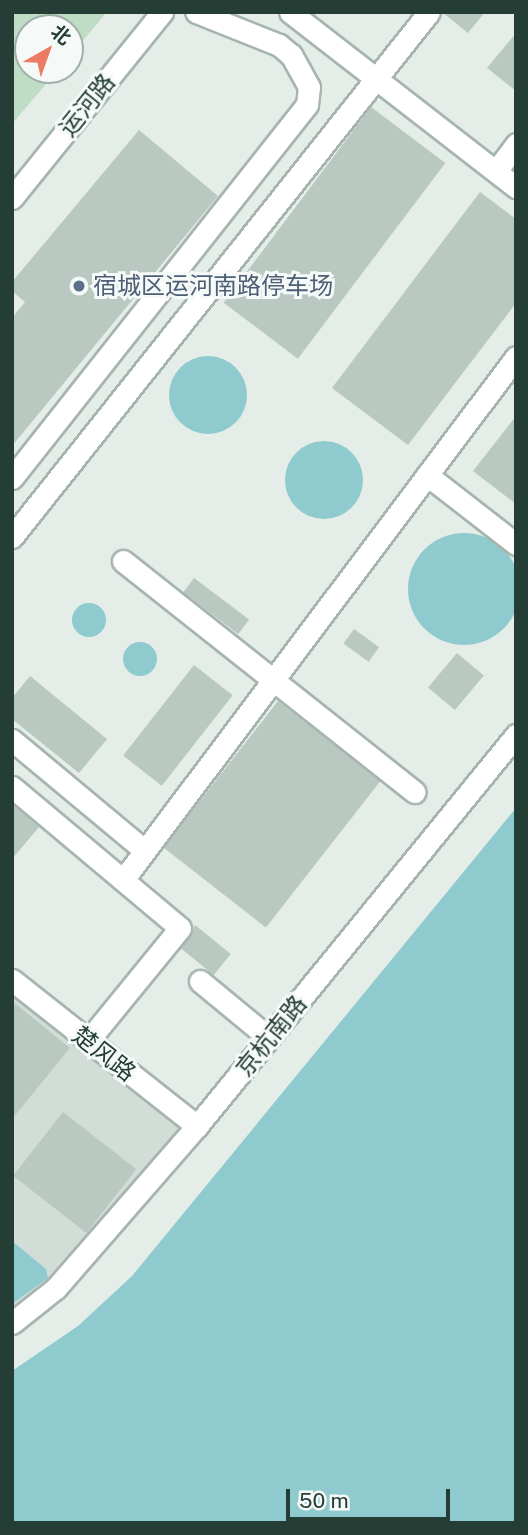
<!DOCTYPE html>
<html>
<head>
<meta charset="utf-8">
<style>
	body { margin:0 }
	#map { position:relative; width:528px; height:1535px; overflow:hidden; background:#e4ede8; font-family:"Public Sans","Noto Sans SC",sans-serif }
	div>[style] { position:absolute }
	.built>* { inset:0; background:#d2ddd7 }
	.green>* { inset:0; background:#beddc4 }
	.water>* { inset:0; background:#8fcacf }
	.round { border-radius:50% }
	.building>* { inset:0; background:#b9c8c1; transform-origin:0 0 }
	.roads { filter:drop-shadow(2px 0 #a7b5af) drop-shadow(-2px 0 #a7b5af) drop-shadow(0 2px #a7b5af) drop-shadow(0 -2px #a7b5af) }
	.minor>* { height:21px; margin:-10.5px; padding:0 10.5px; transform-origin:10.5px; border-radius:10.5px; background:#fff }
	.dots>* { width:19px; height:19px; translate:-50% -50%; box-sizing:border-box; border:4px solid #f5f9f7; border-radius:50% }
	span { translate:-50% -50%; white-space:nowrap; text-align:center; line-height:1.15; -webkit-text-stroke:6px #f5f9f7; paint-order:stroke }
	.street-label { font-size:24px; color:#243e35 }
	.service-label { font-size:24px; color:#4e5e75 }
	.left { translate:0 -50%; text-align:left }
	.frame { position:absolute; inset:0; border:14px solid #243e35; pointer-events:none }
	.north { position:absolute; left:14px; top:14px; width:70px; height:70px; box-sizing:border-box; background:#f5f9f7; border:2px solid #a1aea9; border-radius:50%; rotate:40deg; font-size:19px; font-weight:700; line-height:28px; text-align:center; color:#243e35 }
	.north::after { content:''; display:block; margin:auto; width:24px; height:32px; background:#ec7b63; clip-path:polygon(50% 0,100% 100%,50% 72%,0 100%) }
	.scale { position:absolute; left:286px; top:1489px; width:164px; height:32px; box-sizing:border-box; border:4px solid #243e35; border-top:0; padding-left:9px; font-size:21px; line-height:24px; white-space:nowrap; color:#243e35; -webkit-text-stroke:5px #f5f9f7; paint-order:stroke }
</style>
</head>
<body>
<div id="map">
	<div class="built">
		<div style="clip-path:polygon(12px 993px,183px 1130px,54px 1279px,12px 1313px)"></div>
	</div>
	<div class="green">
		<div style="clip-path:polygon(12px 12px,107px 12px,70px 56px,70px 28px,28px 28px,28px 70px,58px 70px,12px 124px)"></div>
	</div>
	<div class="water">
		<div class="round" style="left:169px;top:356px;width:78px;height:78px"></div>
		<div class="round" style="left:285px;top:441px;width:78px;height:78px"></div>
		<div class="round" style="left:408px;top:533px;width:112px;height:112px"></div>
		<div class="round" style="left:72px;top:603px;width:34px;height:34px"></div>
		<div class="round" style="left:123px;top:642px;width:34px;height:34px"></div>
		<div style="clip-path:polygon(516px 808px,516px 1523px,12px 1523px,12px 1371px,78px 1326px,132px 1276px)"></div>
		<div style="clip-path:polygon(12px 1241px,46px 1269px,48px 1278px,12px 1304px)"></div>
	</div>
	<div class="building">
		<div style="clip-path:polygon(442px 12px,485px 12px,468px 33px)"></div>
		<div style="clip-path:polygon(516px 33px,516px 91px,487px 68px)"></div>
		<div style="left:371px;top:107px;width:93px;height:245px;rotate:37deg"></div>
		<div style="clip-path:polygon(139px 130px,218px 196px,12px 446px,12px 318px,25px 302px,12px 291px,12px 282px)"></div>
		<div style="clip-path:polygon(480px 192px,516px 219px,516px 303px,408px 445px,332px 388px)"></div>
		<div style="clip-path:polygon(516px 416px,516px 504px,473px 471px)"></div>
		<div style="left:194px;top:578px;width:69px;height:18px;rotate:37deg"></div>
		<div style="left:354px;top:629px;width:31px;height:18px;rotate:36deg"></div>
		<div style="left:457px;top:653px;width:35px;height:45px;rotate:40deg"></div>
		<div style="left:194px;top:665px;width:49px;height:115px;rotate:38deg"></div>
		<div style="clip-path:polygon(30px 676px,107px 739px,79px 773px,12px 719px,12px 698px)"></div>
		<div style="left:278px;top:701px;width:130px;height:186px;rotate:38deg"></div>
		<div style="clip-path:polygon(12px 804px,39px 827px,12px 859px)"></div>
		<div style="left:195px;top:925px;width:46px;height:27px;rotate:39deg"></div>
		<div style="clip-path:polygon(12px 1001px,70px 1048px,12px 1119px)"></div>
		<div style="left:63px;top:1112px;width:93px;height:81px;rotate:38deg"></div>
	</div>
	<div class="roads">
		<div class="minor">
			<div style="left:290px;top:12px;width:286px;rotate:37.8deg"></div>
			<div style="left:496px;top:171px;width:34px;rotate:-53deg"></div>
			<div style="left:12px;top:198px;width:239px;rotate:-51.1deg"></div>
			<div style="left:427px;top:475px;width:113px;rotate:37.8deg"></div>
			<div style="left:12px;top:478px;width:476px;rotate:-51.7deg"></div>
			<div style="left:307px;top:105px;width:18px;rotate:-84deg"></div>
			<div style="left:309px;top:87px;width:37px;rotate:-119deg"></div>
			<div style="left:291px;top:55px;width:16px;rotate:-140deg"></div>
			<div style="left:279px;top:45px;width:89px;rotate:-158.3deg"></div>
			<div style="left:12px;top:537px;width:670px;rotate:-51.54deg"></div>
			<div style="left:123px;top:561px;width:372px;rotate:38.4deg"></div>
			<div style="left:12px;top:740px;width:173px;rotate:39.8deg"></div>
			<div style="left:12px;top:787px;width:219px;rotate:40deg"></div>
			<div style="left:180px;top:928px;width:146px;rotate:129.2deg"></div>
			<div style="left:123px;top:880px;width:654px;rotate:-53.08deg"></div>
			<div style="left:12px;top:980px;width:236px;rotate:38.3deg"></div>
			<div style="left:200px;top:981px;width:89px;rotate:39.6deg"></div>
			<div style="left:12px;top:1323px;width:56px;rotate:-38.5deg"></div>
			<div style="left:56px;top:1288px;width:215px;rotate:-49deg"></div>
			<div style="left:197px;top:1126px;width:505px;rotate:-50.79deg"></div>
		</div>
	</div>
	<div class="dots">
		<div style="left:79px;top:286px;background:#5c6f8a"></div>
	</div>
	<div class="street-label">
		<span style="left:87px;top:105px;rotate:-51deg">运河路</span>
		<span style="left:271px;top:1036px;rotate:-51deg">京杭南路</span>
		<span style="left:104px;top:1054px;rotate:38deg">楚风路</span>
	</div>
	<div class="service-label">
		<span class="left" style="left:93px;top:286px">宿城区运河南路停车场</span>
	</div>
	<div class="frame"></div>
	<div class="north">北</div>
	<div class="scale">50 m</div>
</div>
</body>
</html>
